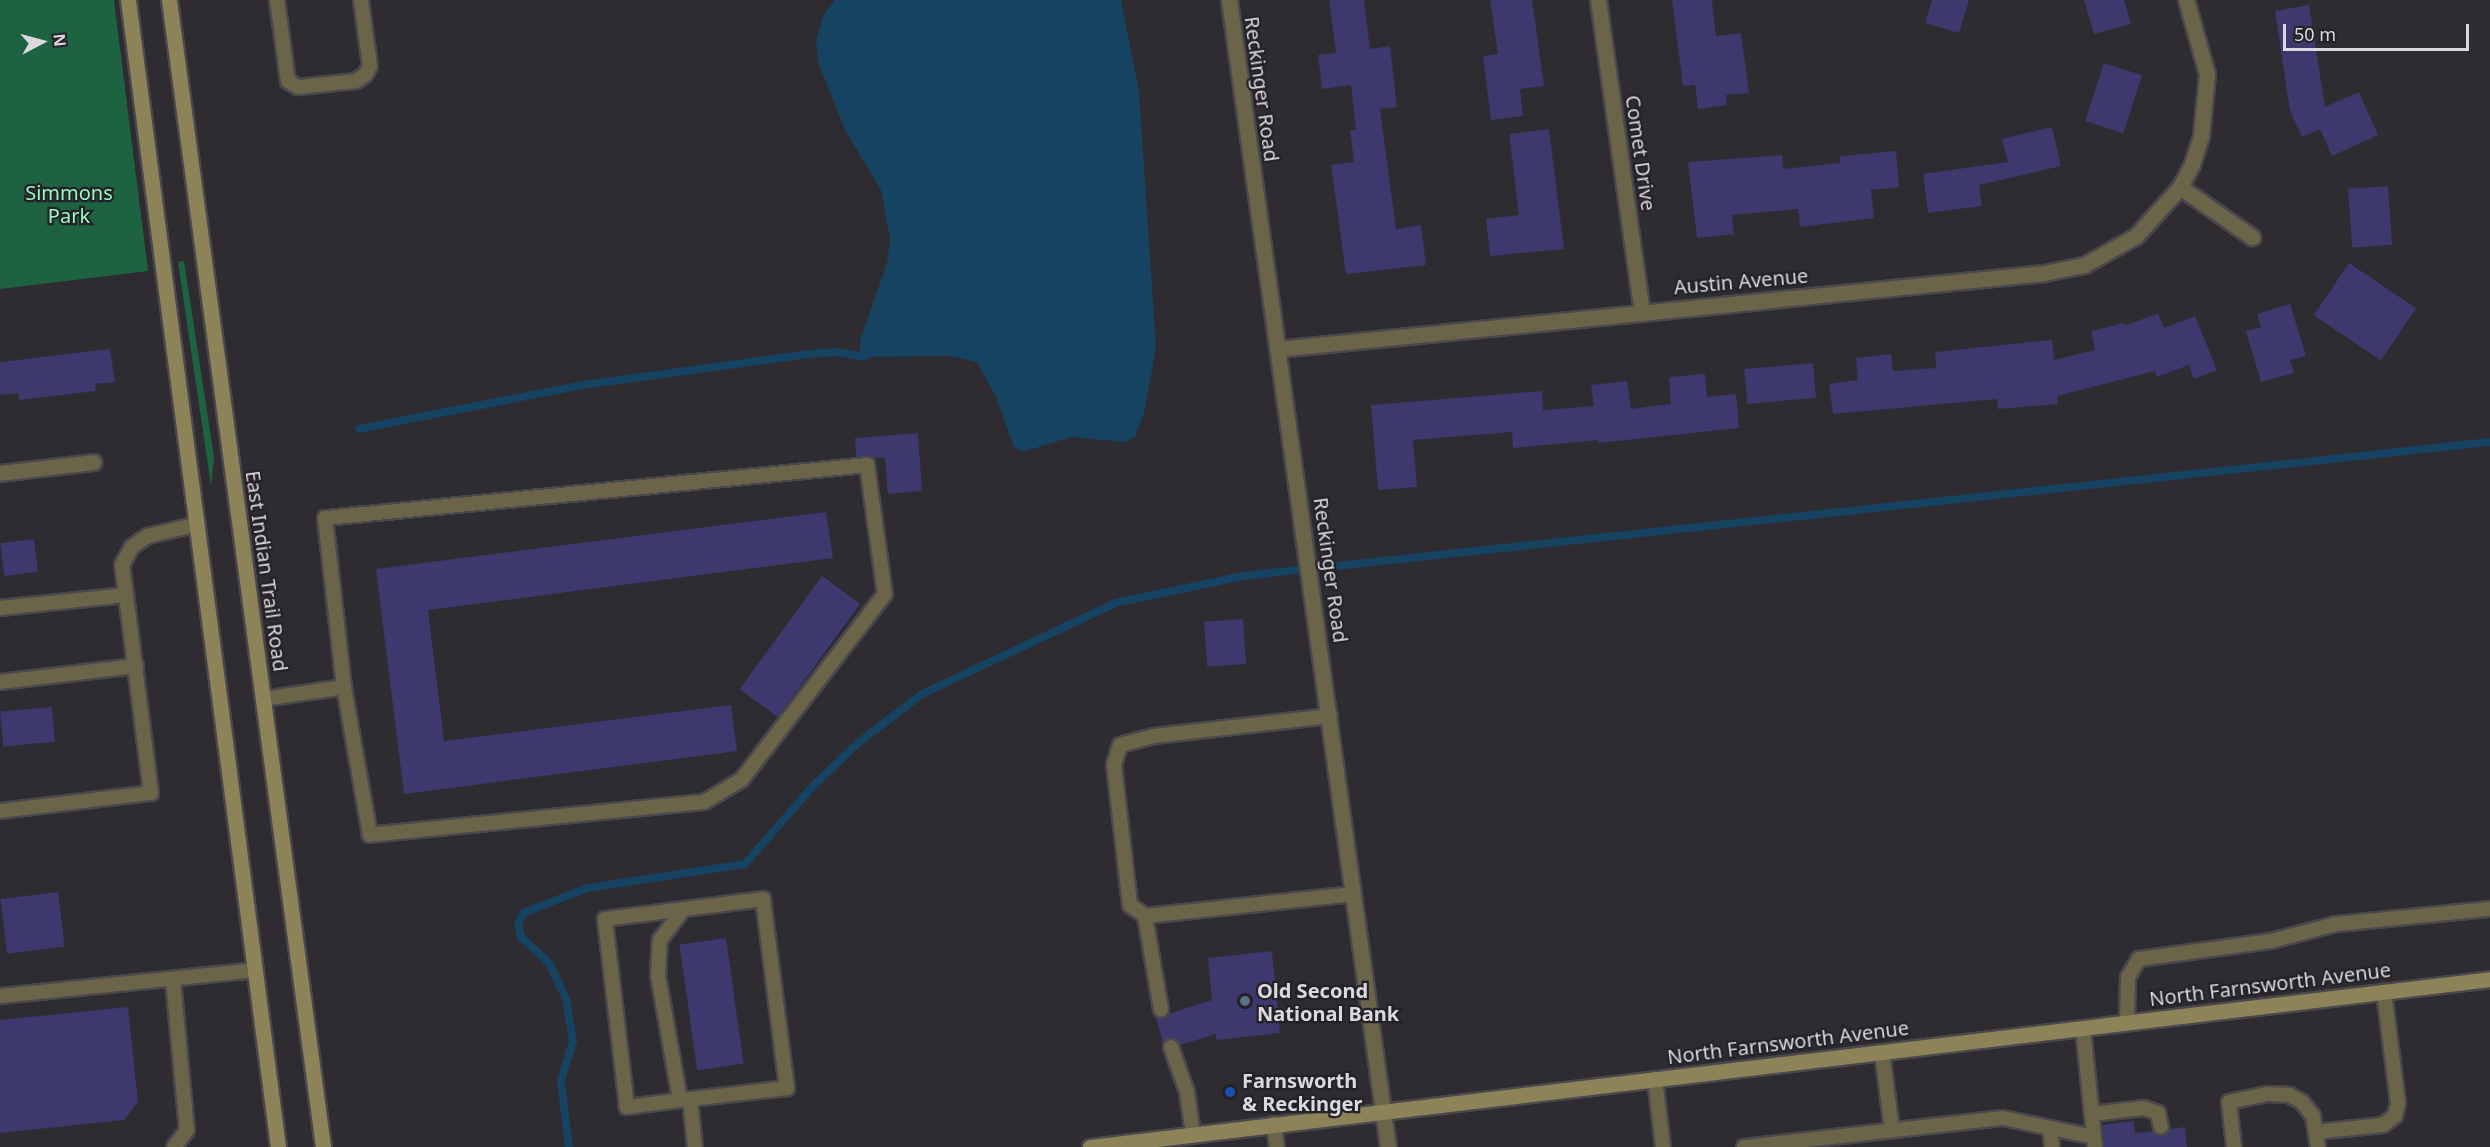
<!DOCTYPE html>
<html>
<head>
<meta charset="utf-8">
<style>
	body { margin:0 }
	#map { position:relative; width:2490px; height:1147px; overflow:hidden; background:#2e2b31; font-family:"Noto Sans",sans-serif }
	div>[style] { position:absolute }
	.green>* { inset:0; background:#1d6241 }
	.water>* { inset:0; background:#154361 }
	.stream>* { height:8px; margin:-4px; padding:0 4px; transform-origin:4px; border-radius:4px; background:#154361 }
	.building>* { inset:0; background:#3d386e; transform-origin:0 0 }
	.roads { filter:drop-shadow(2px 0 #4a474d) drop-shadow(-2px 0 #4a474d) drop-shadow(0 2px #4a474d) drop-shadow(0 -2px #4a474d) }
	.service>* { height:14px; margin:-7px; padding:0 7px; transform-origin:7px; border-radius:7px; background:#6a6449 }
	.minor>* { height:15px; margin:-7.5px; padding:0 7.5px; transform-origin:7.5px; border-radius:7.5px; background:#6a6449 }
	.secondary>* { height:15px; margin:-7.5px; padding:0 7.5px; transform-origin:7.5px; border-radius:7.5px; background:#8d8358 }
	.dots>* { width:16px; height:16px; translate:-50% -50%; box-sizing:border-box; border:3px solid #242127; border-radius:50% }
	span { translate:-50% -50%; white-space:nowrap; text-align:center; line-height:1.15; -webkit-text-stroke:4.5px #242127; paint-order:stroke }
	.street-label { font-size:20px; color:#dbd9dd }
	.park-label { font-size:20px; color:#97f8c2 }
	.poi-label { font-size:20px; color:#dbd9dd; font-weight:700 }
	.left { translate:0 -50%; text-align:left }
	.north { position:absolute; left:12px; top:12px; width:60px; height:60px; -webkit-text-stroke:4px #242127; paint-order:stroke; rotate:84deg; font-size:16px; font-weight:700; line-height:24px; text-align:center; color:#dbd9dd }
	.north::after { content:''; display:block; margin:auto; width:21px; height:27px; background:#dbd9dd; clip-path:polygon(50% 0,100% 100%,50% 72%,0 100%) }
	.scale { position:absolute; left:2283px; top:24px; width:186px; height:27px; box-sizing:border-box; border:3px solid #dbd9dd; border-top:0; padding-left:8px; font-size:18px; line-height:21px; white-space:nowrap; color:#dbd9dd; -webkit-text-stroke:4px #242127; paint-order:stroke }
</style>
</head>
<body>
<div id="map">
	<div class="green">
		<div style="clip-path:polygon(0 0,114px 0,148px 271px,0 289px)"></div>
		<div style="clip-path:polygon(184px 261px,214px 457px,211px 486px,178px 262px)"></div>
	</div>
	<div class="water">
		<div style="clip-path:polygon(835px 0,1121px 0,1139px 91px,1156px 347px,1144px 413px,1135px 437px,1124px 442px,1071px 437px,1023px 452px,1014px 447px,996px 397px,977px 362px,949px 356px,865px 357px,860px 351px,860px 340px,887px 263px,890px 238px,881px 190px,845px 130px,818px 62px,816px 41px,823px 16px)"></div>
	</div>
	<div class="stream">
		<div style="left:359px;top:429px;width:228px;rotate:-11.1deg"></div>
		<div style="left:583px;top:385px;width:228px;rotate:-7.8deg"></div>
		<div style="left:809px;top:354px;width:26px;rotate:-4deg"></div>
		<div style="left:835px;top:352px;width:30px;rotate:9deg"></div>
		<div style="left:569px;top:1147px;width:66px;rotate:-96.9deg"></div>
		<div style="left:561px;top:1081px;width:42px;rotate:-73.3deg"></div>
		<div style="left:573px;top:1041px;width:43px;rotate:-99.5deg"></div>
		<div style="left:566px;top:999px;width:38px;rotate:-115deg"></div>
		<div style="left:550px;top:964px;width:40px;rotate:-137deg"></div>
		<div style="left:521px;top:937px;width:14px;rotate:-102deg"></div>
		<div style="left:518px;top:923px;width:13px;rotate:-58deg"></div>
		<div style="left:525px;top:912px;width:67px;rotate:-20.9deg"></div>
		<div style="left:588px;top:888px;width:159px;rotate:-8.7deg"></div>
		<div style="left:745px;top:864px;width:103px;rotate:-48.9deg"></div>
		<div style="left:813px;top:786px;width:62px;rotate:-43.7deg"></div>
		<div style="left:858px;top:743px;width:81px;rotate:-37.4deg"></div>
		<div style="left:922px;top:694px;width:213px;rotate:-25.2deg"></div>
		<div style="left:1115px;top:603px;width:131px;rotate:-11.9deg"></div>
		<div style="left:1243px;top:576px;width:1254px;rotate:-6.13deg"></div>
	</div>
	<div class="building">
		<div style="clip-path:polygon(1329px 0,1364px 0,1370px 49px,1390px 46px,1397px 107px,1380px 109px,1396px 229px,1421px 225px,1426px 265px,1346px 274px,1331px 165px,1354px 162px,1350px 130px,1356px 130px,1351px 85px,1322px 89px,1318px 55px,1336px 53px)"></div>
		<div style="clip-path:polygon(1490px 0,1532px 0,1544px 86px,1520px 89px,1523px 116px,1491px 120px,1483px 56px,1498px 54px)"></div>
		<div style="clip-path:polygon(1672px 0,1712px 0,1716px 36px,1741px 33px,1749px 93px,1726px 95px,1727px 105px,1698px 109px,1695px 85px,1683px 86px)"></div>
		<div style="clip-path:polygon(1932px 0,1969px 0,1959px 33px,1925px 23px)"></div>
		<div style="clip-path:polygon(2084px 0,2124px 0,2131px 24px,2094px 34px)"></div>
		<div style="clip-path:polygon(2309px 5px,2325px 107px,2359px 92px,2378px 135px,2332px 156px,2320px 129px,2302px 137px,2290px 111px,2275px 11px)"></div>
		<div style="left:2104px;top:63px;width:40px;height:61px;rotate:18deg"></div>
		<div style="clip-path:polygon(2052px 127px,2061px 166px,1979px 185px,1982px 206px,1928px 213px,1923px 174px,2008px 162px,2002px 139px)"></div>
		<div style="clip-path:polygon(1549px 129px,1564px 249px,1490px 256px,1486px 219px,1519px 215px,1509px 134px)"></div>
		<div style="clip-path:polygon(1896px 151px,1899px 187px,1871px 190px,1874px 218px,1800px 227px,1798px 209px,1732px 215px,1734px 234px,1697px 238px,1688px 162px,1782px 155px,1783px 169px,1840px 163px,1840px 156px)"></div>
		<div style="left:2388px;top:186px;width:59px;height:40px;rotate:86deg"></div>
		<div style="left:2349px;top:263px;width:81px;height:63px;rotate:34deg"></div>
		<div style="clip-path:polygon(2290px 304px,2306px 356px,2290px 360px,2294px 373px,2261px 382px,2246px 331px,2261px 327px,2257px 314px)"></div>
		<div style="clip-path:polygon(2158px 313px,2164px 328px,2195px 316px,2217px 370px,2194px 379px,2189px 365px,2157px 377px,2155px 371px,2057px 396px,2058px 404px,1998px 409px,1997px 399px,1833px 414px,1829px 384px,1858px 380px,1856px 358px,1891px 354px,1893px 371px,1936px 368px,1935px 352px,2052px 340px,2054px 360px,2095px 350px,2091px 331px,2124px 323px,2125px 326px)"></div>
		<div style="clip-path:polygon(110px 349px,115px 382px,95px 384px,96px 391px,19px 400px,18px 393px,0 395px,0 362px)"></div>
		<div style="left:1813px;top:363px;width:35px;height:69px;rotate:85deg"></div>
		<div style="clip-path:polygon(1705px 374px,1707px 397px,1736px 394px,1739px 428px,1598px 443px,1598px 440px,1513px 448px,1512px 432px,1413px 440px,1417px 487px,1378px 490px,1371px 405px,1542px 391px,1543px 410px,1594px 406px,1591px 385px,1627px 381px,1631px 409px,1671px 404px,1669px 377px)"></div>
		<div style="clip-path:polygon(918px 433px,922px 491px,888px 494px,885px 458px,856px 457px,855px 438px)"></div>
		<div style="clip-path:polygon(826px 512px,833px 558px,428px 610px,444px 741px,731px 705px,737px 751px,404px 794px,376px 569px)"></div>
		<div style="left:34px;top:539px;width:33px;height:34px;rotate:83deg"></div>
		<div style="left:822px;top:576px;width:47px;height:140px;rotate:36deg"></div>
		<div style="left:1243px;top:619px;width:45px;height:39px;rotate:86deg"></div>
		<div style="left:52px;top:707px;width:35px;height:52px;rotate:85deg"></div>
		<div style="left:58px;top:892px;width:55px;height:58px;rotate:83deg"></div>
		<div style="left:726px;top:938px;width:127px;height:47px;rotate:82deg"></div>
		<div style="clip-path:polygon(1272px 951px,1280px 1033px,1216px 1040px,1216px 1034px,1180px 1045px,1169px 1038px,1163px 1043px,1156px 1018px,1212px 1000px,1208px 958px)"></div>
		<div style="clip-path:polygon(128px 1007px,138px 1102px,124px 1120px,0 1133px,0 1020px)"></div>
		<div style="clip-path:polygon(2134px 1121px,2135px 1133px,2153px 1131px,2159px 1136px,2170px 1129px,2185px 1127px,2187px 1147px,2104px 1147px,2102px 1125px)"></div>
	</div>
	<div class="roads">
		<div class="service">
			<div style="left:277px;top:0;width:82px;rotate:82.3deg"></div>
			<div style="left:288px;top:81px;width:12px;rotate:31deg"></div>
			<div style="left:298px;top:87px;width:58px;rotate:-5.9deg"></div>
			<div style="left:356px;top:81px;width:11px;rotate:-34deg"></div>
			<div style="left:365px;top:75px;width:10px;rotate:-61deg"></div>
			<div style="left:370px;top:66px;width:67px;rotate:-97.8deg"></div>
			<div style="left:867px;top:465px;width:130px;rotate:82.1deg"></div>
			<div style="left:885px;top:594px;width:235px;rotate:127.7deg"></div>
			<div style="left:741px;top:780px;width:43px;rotate:149.3deg"></div>
			<div style="left:704px;top:802px;width:336px;rotate:174.4deg"></div>
			<div style="left:370px;top:835px;width:150px;rotate:-100deg"></div>
			<div style="left:344px;top:687px;width:170px;rotate:-96.4deg"></div>
			<div style="left:325px;top:518px;width:545px;rotate:-5.58deg"></div>
			<div style="left:0;top:608px;width:127px;rotate:-5.9deg"></div>
			<div style="left:0;top:682px;width:137px;rotate:-6.7deg"></div>
			<div style="left:263px;top:699px;width:82px;rotate:-8.4deg"></div>
			<div style="left:1330px;top:716px;width:177px;rotate:173.5deg"></div>
			<div style="left:1154px;top:736px;width:35px;rotate:165deg"></div>
			<div style="left:1120px;top:745px;width:21px;rotate:107deg"></div>
			<div style="left:1114px;top:765px;width:141px;rotate:83.5deg"></div>
			<div style="left:1130px;top:905px;width:19px;rotate:36deg"></div>
			<div style="left:1145px;top:916px;width:210px;rotate:-6deg"></div>
			<div style="left:0;top:811px;width:152px;rotate:-6.8deg"></div>
			<div style="left:151px;top:793px;width:230px;rotate:-97.2deg"></div>
			<div style="left:122px;top:565px;width:21px;rotate:-61deg"></div>
			<div style="left:132px;top:547px;width:19px;rotate:-35deg"></div>
			<div style="left:148px;top:536px;width:51px;rotate:-13.5deg"></div>
			<div style="left:1145px;top:916px;width:95px;rotate:80.3deg"></div>
			<div style="left:173px;top:980px;width:151px;rotate:84.7deg"></div>
			<div style="left:187px;top:1130px;width:21px;rotate:127deg"></div>
			<div style="left:0;top:996px;width:256px;rotate:-5.8deg"></div>
			<div style="left:2127px;top:1023px;width:46px;rotate:-88.8deg"></div>
			<div style="left:2128px;top:977px;width:21px;rotate:-59deg"></div>
			<div style="left:2139px;top:959px;width:133px;rotate:-7.8deg"></div>
			<div style="left:2271px;top:941px;width:67px;rotate:-14.7deg"></div>
			<div style="left:2336px;top:924px;width:155px;rotate:-5.6deg"></div>
			<div style="left:2083px;top:1028px;width:120px;rotate:84.2deg"></div>
			<div style="left:1171px;top:1047px;width:48px;rotate:70.4deg"></div>
			<div style="left:1187px;top:1092px;width:42px;rotate:81.9deg"></div>
			<div style="left:1882px;top:1052px;width:79px;rotate:82.7deg"></div>
			<div style="left:1655px;top:1079px;width:68px;rotate:83.3deg"></div>
			<div style="left:690px;top:1099px;width:64px;rotate:172.8deg"></div>
			<div style="left:627px;top:1107px;width:189px;rotate:-96.7deg"></div>
			<div style="left:605px;top:919px;width:159px;rotate:-7.2deg"></div>
			<div style="left:763px;top:899px;width:191px;rotate:82.8deg"></div>
			<div style="left:787px;top:1088px;width:98px;rotate:173.5deg"></div>
			<div style="left:690px;top:1099px;width:48px;rotate:84.1deg"></div>
			<div style="left:680px;top:1100px;width:127px;rotate:-100deg"></div>
			<div style="left:658px;top:975px;width:35px;rotate:-87deg"></div>
			<div style="left:660px;top:940px;width:39px;rotate:-53deg"></div>
			<div style="left:2092px;top:1114px;width:52px;rotate:-6.6deg"></div>
			<div style="left:2144px;top:1108px;width:15px;rotate:20deg"></div>
			<div style="left:2158px;top:1113px;width:14px;rotate:78deg"></div>
			<div style="left:1274px;top:1124px;width:23px;rotate:83deg"></div>
			<div style="left:2050px;top:1128px;width:19px;rotate:84deg"></div>
			<div style="left:2316px;top:1132px;width:67px;rotate:-6deg"></div>
			<div style="left:2383px;top:1125px;width:15px;rotate:-37deg"></div>
			<div style="left:2395px;top:1116px;width:13px;rotate:-77deg"></div>
			<div style="left:2398px;top:1103px;width:112px;rotate:-97.2deg"></div>
			<div style="left:1744px;top:1147px;width:261px;rotate:-6.4deg"></div>
			<div style="left:2003px;top:1118px;width:93px;rotate:11.8deg"></div>
			<div style="left:2234px;top:1147px;width:45px;rotate:-96.3deg"></div>
			<div style="left:2229px;top:1102px;width:38px;rotate:-12deg"></div>
			<div style="left:2266px;top:1094px;width:23px;rotate:2deg"></div>
			<div style="left:2289px;top:1095px;width:15px;rotate:28deg"></div>
			<div style="left:2302px;top:1102px;width:18px;rotate:52deg"></div>
			<div style="left:2313px;top:1116px;width:31px;rotate:81deg"></div>
		</div>
		<div class="minor">
			<div style="left:1229px;top:0;width:1158px;rotate:82.11deg"></div>
			<div style="left:1598px;top:0;width:315px;rotate:82deg"></div>
			<div style="left:2180px;top:187px;width:88px;rotate:34.8deg"></div>
			<div style="left:1277px;top:349px;width:771px;rotate:-5.66deg"></div>
			<div style="left:2044px;top:273px;width:41px;rotate:-11.3deg"></div>
			<div style="left:2084px;top:265px;width:60px;rotate:-29.1deg"></div>
			<div style="left:2136px;top:236px;width:66px;rotate:-48.1deg"></div>
			<div style="left:2180px;top:187px;width:26px;rotate:-62deg"></div>
			<div style="left:2192px;top:164px;width:29px;rotate:-72deg"></div>
			<div style="left:2201px;top:136px;width:62px;rotate:-84.5deg"></div>
			<div style="left:2207px;top:74px;width:77px;rotate:-105.8deg"></div>
			<div style="left:0;top:473px;width:94px;rotate:-6.7deg"></div>
		</div>
		<div class="secondary">
			<div style="left:128px;top:0;width:1157px;rotate:82.55deg"></div>
			<div style="left:169px;top:0;width:1157px;rotate:82.35deg"></div>
			<div style="left:1090px;top:1147px;width:1410px;rotate:-6.84deg"></div>
		</div>
	</div>
	<div class="dots">
		<div style="left:1245px;top:1001px;background:#5c6f8a"></div>
		<div style="left:1230px;top:1092px;background:#1a4fb4"></div>
	</div>
	<div class="street-label">
		<span style="left:1262px;top:89px;rotate:82deg">Reckinger Road</span>
		<span style="left:1641px;top:153px;rotate:82deg">Comet Drive</span>
		<span style="left:1741px;top:281px;rotate:-5deg">Austin Avenue</span>
		<span style="left:1331px;top:570px;rotate:82deg">Reckinger Road</span>
		<span style="left:267px;top:571px;rotate:82deg">East Indian Trail Road</span>
		<span style="left:2270px;top:984px;rotate:-7deg">North Farnsworth Avenue</span>
		<span style="left:1788px;top:1042px;rotate:-7deg">North Farnsworth Avenue</span>
	</div>
	<div class="park-label">
		<span style="left:69px;top:204px">Simmons<br>Park</span>
	</div>
	<div class="poi-label">
		<span class="left" style="left:1257px;top:1002px">Old Second<br>National Bank</span>
		<span class="left" style="left:1242px;top:1092px">Farnsworth<br>&amp; Reckinger</span>
	</div>
	<div class="north">N</div>
	<div class="scale">50 m</div>
</div>
</body>
</html>
